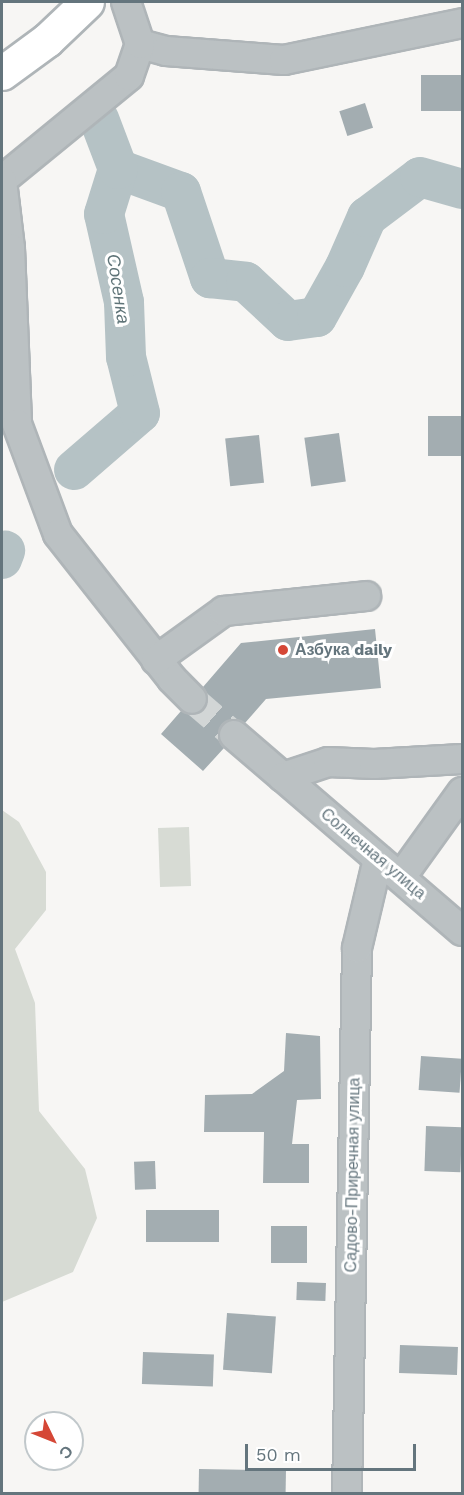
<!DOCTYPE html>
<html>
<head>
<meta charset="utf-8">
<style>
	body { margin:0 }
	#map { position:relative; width:464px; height:1495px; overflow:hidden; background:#f7f6f4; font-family:"Work Sans",sans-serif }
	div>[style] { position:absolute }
	.green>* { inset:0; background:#d7dbd4; transform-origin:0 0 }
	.river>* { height:40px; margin:-20px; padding:0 20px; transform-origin:20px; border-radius:20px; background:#b5c2c5 }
	.building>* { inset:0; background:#a3adb1; transform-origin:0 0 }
	.minor-tunnel>* { height:28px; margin-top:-14px; transform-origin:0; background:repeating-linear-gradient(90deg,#d2d6d6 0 28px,transparent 0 42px) }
	.roads { filter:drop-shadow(2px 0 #afb5b8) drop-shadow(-2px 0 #afb5b8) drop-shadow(0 2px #afb5b8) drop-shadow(0 -2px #afb5b8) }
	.minor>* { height:28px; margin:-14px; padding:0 14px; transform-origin:14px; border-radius:14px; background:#bbc1c3 }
	.major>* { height:33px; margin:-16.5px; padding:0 16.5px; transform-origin:16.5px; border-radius:16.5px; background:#fff }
	.dots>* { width:16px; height:16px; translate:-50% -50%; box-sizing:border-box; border:3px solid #fff; border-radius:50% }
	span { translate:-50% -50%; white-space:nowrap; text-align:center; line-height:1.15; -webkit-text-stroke:6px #fff; paint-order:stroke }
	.poi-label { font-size:16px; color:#64757d; font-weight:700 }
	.left { translate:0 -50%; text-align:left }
	.street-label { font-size:16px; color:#64757d }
	.water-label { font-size:18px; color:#5f7478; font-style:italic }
	.frame { position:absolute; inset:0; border:3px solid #64757d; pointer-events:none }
	.north { position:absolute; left:24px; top:1411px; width:60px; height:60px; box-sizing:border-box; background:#fff; border:2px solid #c1c8cb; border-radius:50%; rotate:133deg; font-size:16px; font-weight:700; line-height:24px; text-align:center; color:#64757d }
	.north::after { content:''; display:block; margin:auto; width:21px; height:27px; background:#d54736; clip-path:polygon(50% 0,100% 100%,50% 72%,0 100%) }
	.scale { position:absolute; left:245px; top:1444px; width:171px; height:27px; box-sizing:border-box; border:3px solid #64757d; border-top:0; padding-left:8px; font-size:18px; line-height:21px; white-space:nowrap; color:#64757d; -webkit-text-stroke:4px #fff; paint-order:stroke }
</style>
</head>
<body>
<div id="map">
	<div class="green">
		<div style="clip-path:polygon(2px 810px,19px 822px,46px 872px,46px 910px,15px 949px,35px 1003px,39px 1111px,85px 1169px,97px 1218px,73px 1272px,2px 1302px)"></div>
		<div style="left:189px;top:827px;width:59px;height:31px;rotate:88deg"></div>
	</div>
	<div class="river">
		<div style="left:118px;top:169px;width:67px;rotate:20.1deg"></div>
		<div style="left:181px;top:192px;width:91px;rotate:71.4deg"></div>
		<div style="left:210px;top:278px;width:36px;rotate:6deg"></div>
		<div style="left:246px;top:282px;width:57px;rotate:42.9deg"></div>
		<div style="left:288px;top:321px;width:29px;rotate:-8deg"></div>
		<div style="left:317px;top:317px;width:57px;rotate:-60.8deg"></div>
		<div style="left:345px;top:267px;width:55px;rotate:-66.3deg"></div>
		<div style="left:367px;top:217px;width:66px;rotate:-37deg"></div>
		<div style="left:420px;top:177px;width:44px;rotate:15.9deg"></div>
		<div style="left:74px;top:470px;width:87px;rotate:-40.8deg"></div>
		<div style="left:140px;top:413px;width:58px;rotate:-104deg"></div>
		<div style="left:126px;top:357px;width:55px;rotate:-92.1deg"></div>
		<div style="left:124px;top:302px;width:90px;rotate:-102.8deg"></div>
		<div style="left:104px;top:214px;width:47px;rotate:-72.7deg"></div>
		<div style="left:118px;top:169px;width:53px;rotate:-110.8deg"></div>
		<div style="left:2px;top:559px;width:9px;rotate:-69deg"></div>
	</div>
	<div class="building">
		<div style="left:462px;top:75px;width:36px;height:41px;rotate:90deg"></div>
		<div style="left:365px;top:103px;width:26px;height:27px;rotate:72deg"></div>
		<div style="left:462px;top:416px;width:40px;height:34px;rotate:90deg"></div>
		<div style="left:339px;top:433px;width:49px;height:35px;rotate:82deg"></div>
		<div style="left:259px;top:435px;width:48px;height:34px;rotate:84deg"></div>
		<div style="clip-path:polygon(375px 629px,381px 688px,266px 699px,245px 723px,236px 719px,222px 724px,218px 733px,219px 741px,224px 748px,203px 771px,161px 734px,181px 711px,196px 715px,204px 710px,208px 695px,203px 687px,241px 643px)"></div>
		<div style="clip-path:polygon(286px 1033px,320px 1036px,321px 1099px,297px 1100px,292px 1144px,309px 1144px,309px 1183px,263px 1183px,264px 1132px,204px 1132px,205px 1095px,252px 1094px,284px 1071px)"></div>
		<div style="left:421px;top:1056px;width:41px;height:34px;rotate:4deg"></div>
		<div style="left:426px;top:1126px;width:36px;height:45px;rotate:2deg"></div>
		<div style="left:155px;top:1161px;width:28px;height:21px;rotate:88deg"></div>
		<div style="left:146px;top:1210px;width:73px;height:32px"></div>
		<div style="left:271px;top:1226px;width:36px;height:37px"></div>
		<div style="left:297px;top:1282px;width:29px;height:18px;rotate:2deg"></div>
		<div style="left:227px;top:1313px;width:49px;height:57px;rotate:4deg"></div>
		<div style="left:400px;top:1345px;width:58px;height:28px;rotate:2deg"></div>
		<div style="left:143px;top:1352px;width:71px;height:32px;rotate:2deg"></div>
		<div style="left:199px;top:1469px;width:87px;height:25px;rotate:1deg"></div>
	</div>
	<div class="minor-tunnel">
		<div style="left:192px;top:699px;width:55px;rotate:40.6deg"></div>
	</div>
	<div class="roads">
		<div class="minor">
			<div style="left:140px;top:44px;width:27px;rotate:15deg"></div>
			<div style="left:166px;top:51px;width:118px;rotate:4.4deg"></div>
			<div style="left:284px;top:60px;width:182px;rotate:-11.7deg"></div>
			<div style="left:2px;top:180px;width:164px;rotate:-39.3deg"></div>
			<div style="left:129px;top:76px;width:34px;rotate:-71deg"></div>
			<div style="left:140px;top:44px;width:44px;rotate:-108.4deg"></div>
			<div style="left:2px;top:181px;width:67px;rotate:83.2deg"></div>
			<div style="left:10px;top:248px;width:176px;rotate:87.7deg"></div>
			<div style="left:17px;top:424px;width:117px;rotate:69.6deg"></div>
			<div style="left:58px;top:534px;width:184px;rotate:51.8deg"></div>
			<div style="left:172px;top:679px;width:28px;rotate:45deg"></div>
			<div style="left:156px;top:660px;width:84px;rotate:-35.8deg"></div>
			<div style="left:224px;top:611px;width:143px;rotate:-6deg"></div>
			<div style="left:234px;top:735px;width:65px;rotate:40.6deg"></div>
			<div style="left:283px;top:777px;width:47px;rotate:-18.4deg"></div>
			<div style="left:328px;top:762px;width:46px;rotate:2.5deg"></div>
			<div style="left:374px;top:764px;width:88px;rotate:-3.3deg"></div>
			<div style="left:283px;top:777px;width:236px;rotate:40.7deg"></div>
			<div style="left:401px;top:877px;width:105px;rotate:-54.3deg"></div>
			<div style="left:347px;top:1494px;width:546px;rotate:-88.95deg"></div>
			<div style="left:357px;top:948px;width:91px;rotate:-76.7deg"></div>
		</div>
		<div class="major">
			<div style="left:2px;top:73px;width:56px;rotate:-36.3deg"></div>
			<div style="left:47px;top:40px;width:55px;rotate:-43.5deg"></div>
		</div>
	</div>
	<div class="dots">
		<div style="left:283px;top:650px;background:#d54736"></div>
	</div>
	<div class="poi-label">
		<span class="left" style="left:295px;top:650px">Азбука daily</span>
	</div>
	<div class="street-label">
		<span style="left:373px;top:854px;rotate:40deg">Солнечная улица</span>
		<span style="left:353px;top:1175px;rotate:-89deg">Садово-Приречная улица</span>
	</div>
	<div class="water-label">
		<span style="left:118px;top:289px;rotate:81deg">Сосенка</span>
	</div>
	<div class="frame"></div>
	<div class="north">С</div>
	<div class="scale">50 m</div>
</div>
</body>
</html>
